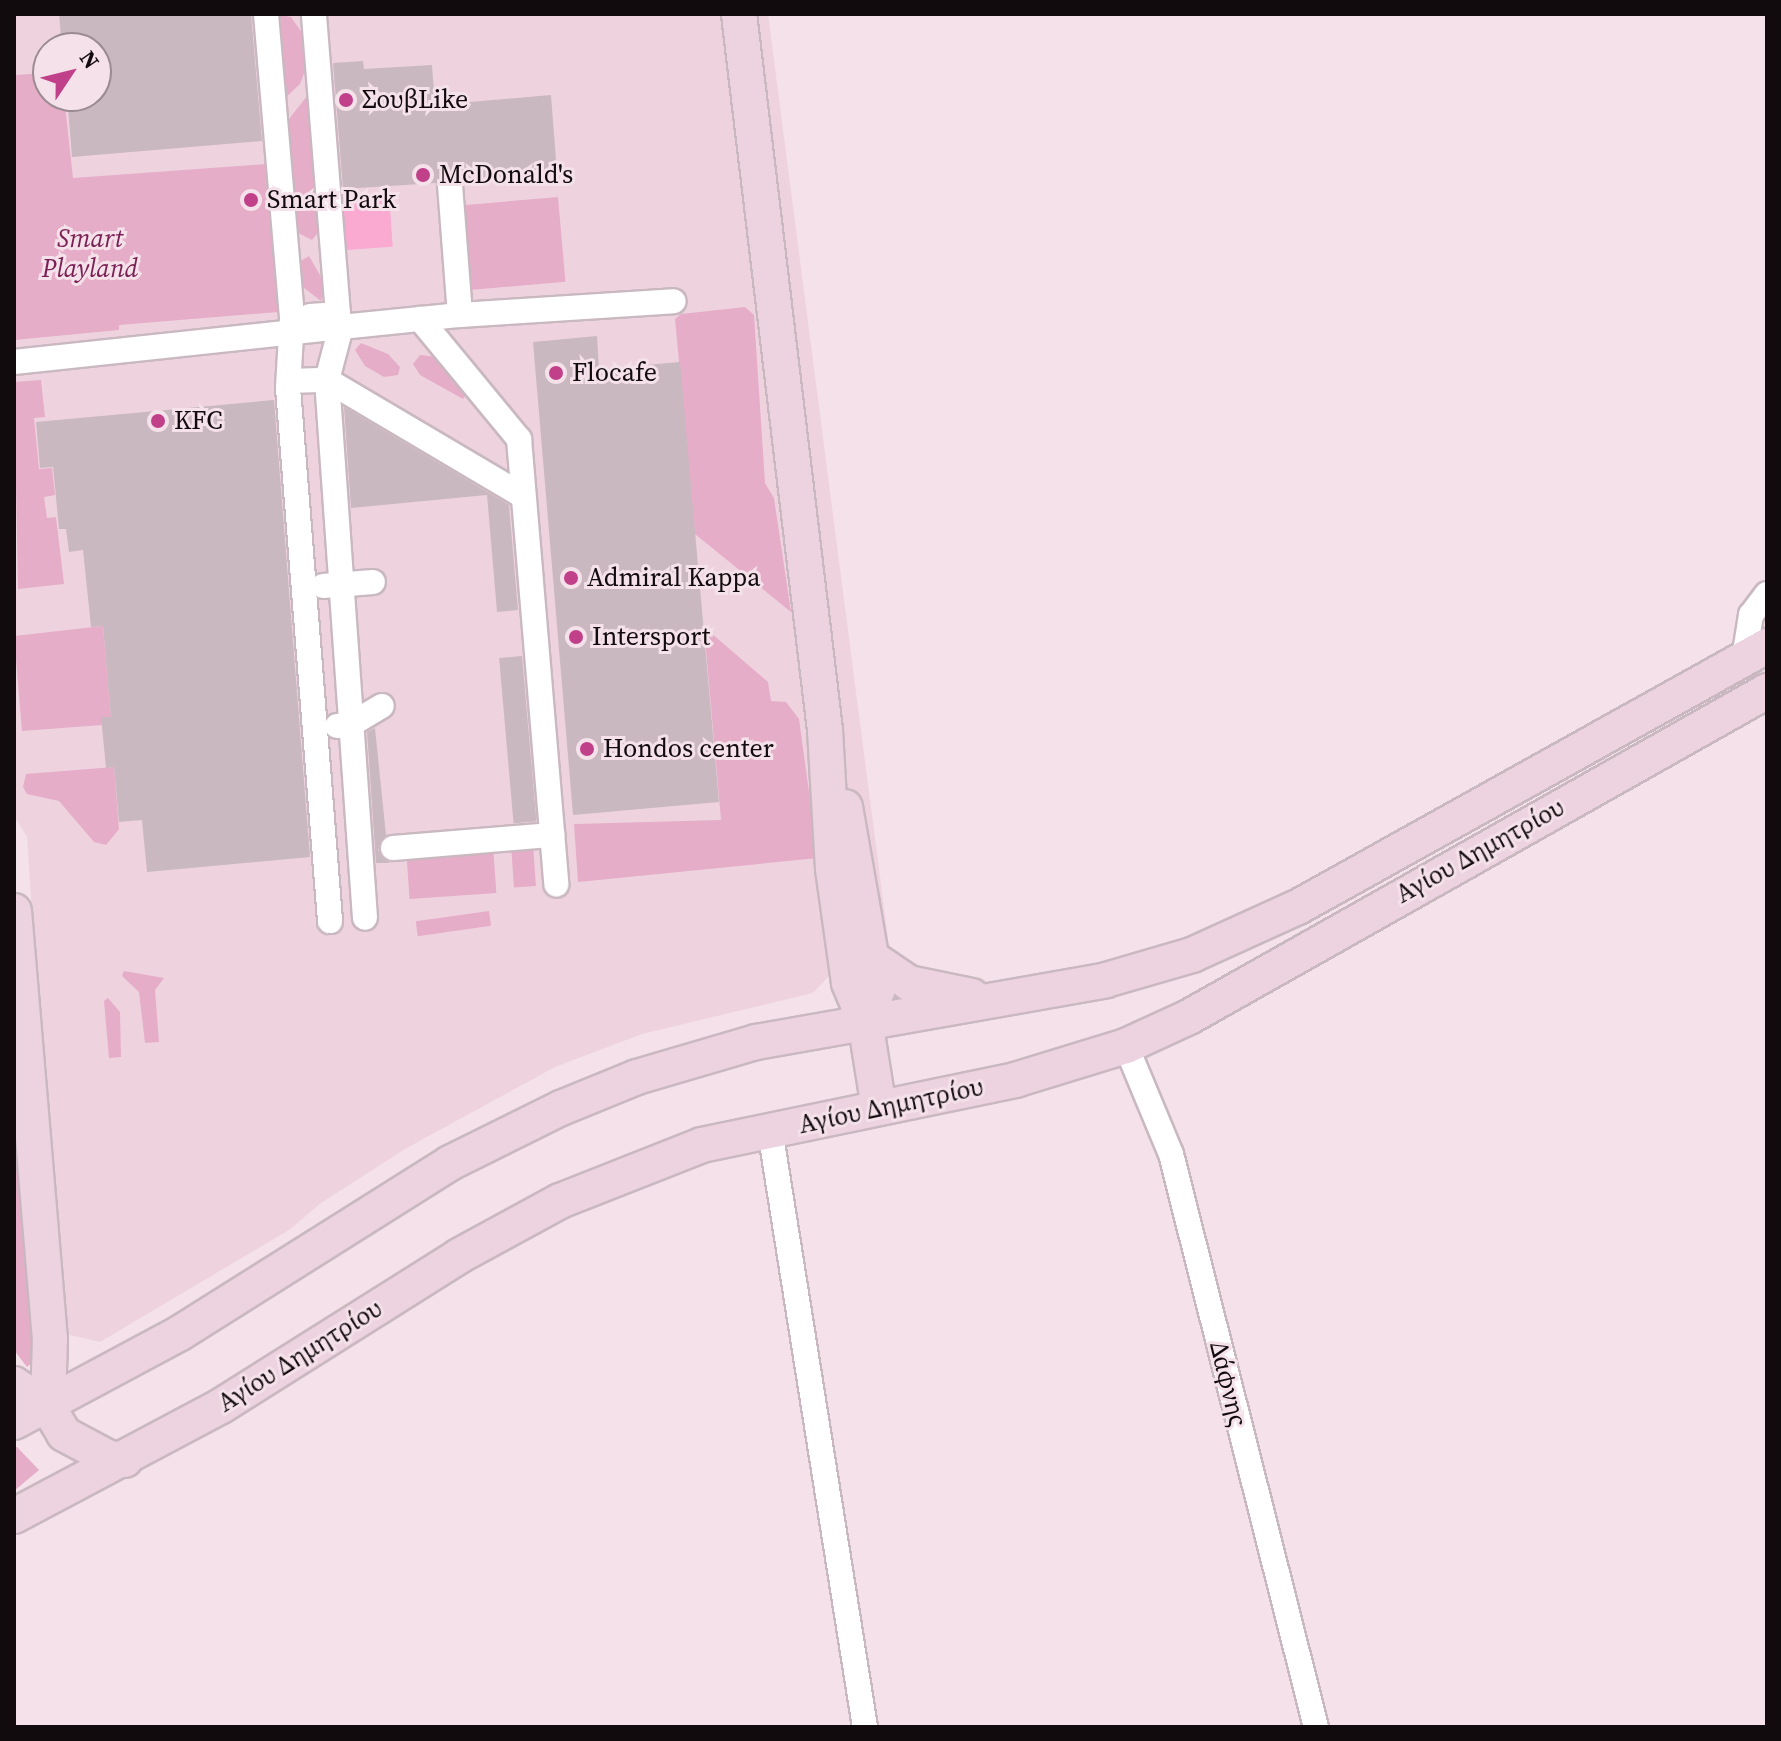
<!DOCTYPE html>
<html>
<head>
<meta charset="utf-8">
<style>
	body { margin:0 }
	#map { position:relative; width:1781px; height:1741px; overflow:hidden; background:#f4e1e9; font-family:"Source Serif 4",serif }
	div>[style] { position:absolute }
	.built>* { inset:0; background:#eed3df }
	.green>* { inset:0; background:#e5adc8; transform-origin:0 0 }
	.water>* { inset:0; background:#faa9d1; transform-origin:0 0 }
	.building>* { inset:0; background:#cab8c0; transform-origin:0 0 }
	.roads { filter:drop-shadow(2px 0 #cab8c0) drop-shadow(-2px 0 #cab8c0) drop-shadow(0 2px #cab8c0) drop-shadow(0 -2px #cab8c0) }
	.street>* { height:24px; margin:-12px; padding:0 12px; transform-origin:12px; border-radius:12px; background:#fff }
	.secondary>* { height:34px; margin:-17px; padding:0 17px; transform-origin:17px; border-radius:17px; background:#edd3e0 }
	.dots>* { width:22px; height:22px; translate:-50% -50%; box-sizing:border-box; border:4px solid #f4e1e9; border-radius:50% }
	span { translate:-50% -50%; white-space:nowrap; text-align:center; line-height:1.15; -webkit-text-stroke:6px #f4e1e9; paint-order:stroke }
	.poi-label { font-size:26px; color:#120b0e }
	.left { translate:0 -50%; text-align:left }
	.park-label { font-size:26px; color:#7a1f54; font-style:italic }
	.street-label { font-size:26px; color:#120b0e }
	.frame { position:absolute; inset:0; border:16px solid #120b0e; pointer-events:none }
	.north { position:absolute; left:32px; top:32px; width:80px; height:80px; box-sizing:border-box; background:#f4e1e9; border:2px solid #9a8b91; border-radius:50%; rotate:55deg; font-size:22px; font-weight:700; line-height:32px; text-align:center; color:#120b0e }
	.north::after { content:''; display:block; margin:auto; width:28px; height:36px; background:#c1408a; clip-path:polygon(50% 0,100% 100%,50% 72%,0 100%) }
</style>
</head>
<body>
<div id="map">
	<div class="built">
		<div style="clip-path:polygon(evenodd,14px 14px,768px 14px,890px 954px,831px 974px,813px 993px,642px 1034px,555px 1067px,405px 1149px,321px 1203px,289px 1230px,100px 1342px,70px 1335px,58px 1309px,27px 837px,14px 816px,14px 14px,48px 48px,96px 48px,96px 96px,48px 96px,48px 48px)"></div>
	</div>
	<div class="green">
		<div style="clip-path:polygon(274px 14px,291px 17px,305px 37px,309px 60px,300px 84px,282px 101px)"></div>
		<div style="clip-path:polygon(48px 73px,48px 96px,64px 96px,73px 178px,267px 164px,278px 312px,119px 325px,119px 330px,14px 340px,14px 75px)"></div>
		<div style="clip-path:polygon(311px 91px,320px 230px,312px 240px,296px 232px,285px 124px)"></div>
		<div style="left:558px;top:197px;width:85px;height:96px;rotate:85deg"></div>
		<div style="clip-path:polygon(309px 256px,325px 284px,321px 301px,299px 284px,299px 262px)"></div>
		<div style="clip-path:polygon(745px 307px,754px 315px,765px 483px,774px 498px,791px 612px,695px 534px,675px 319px,681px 314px)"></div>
		<div style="clip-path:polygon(361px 343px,388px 354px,400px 367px,398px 375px,384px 377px,365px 366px,355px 350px)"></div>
		<div style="clip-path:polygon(420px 355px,438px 357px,468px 391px,463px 399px,420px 375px,413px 364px)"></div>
		<div style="clip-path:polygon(41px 380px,45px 417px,34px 418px,39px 469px,52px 468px,55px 495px,44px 497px,47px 518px,56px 517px,64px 584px,18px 589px,14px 382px)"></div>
		<div style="clip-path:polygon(103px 626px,111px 717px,102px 717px,102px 725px,22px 731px,14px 636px)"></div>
		<div style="clip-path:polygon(704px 627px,768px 682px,771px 701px,786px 702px,799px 719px,818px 858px,578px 882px,574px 824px,721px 820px)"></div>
		<div style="clip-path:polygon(114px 767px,119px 829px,106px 845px,94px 842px,59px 801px,27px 794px,23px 787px,26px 774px)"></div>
		<div style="left:533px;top:844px;width:42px;height:22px;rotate:86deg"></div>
		<div style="left:493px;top:845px;width:48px;height:87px;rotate:86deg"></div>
		<div style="left:489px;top:911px;width:15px;height:74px;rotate:82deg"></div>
		<div style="clip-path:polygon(124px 971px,164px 978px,155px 990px,159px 1042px,145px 1043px,139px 992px,122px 976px)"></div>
		<div style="clip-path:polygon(108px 998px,120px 1012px,121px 1057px,109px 1058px,104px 1001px)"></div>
		<div style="clip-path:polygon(14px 1049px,37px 1343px,34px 1361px,27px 1367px,14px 1350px)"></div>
		<div style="clip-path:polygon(17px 1447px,39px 1470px,14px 1491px,14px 1448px)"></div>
	</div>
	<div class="water">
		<div style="left:389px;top:194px;width:53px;height:50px;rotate:86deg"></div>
	</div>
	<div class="building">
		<div style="clip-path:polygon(59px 14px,251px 14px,262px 141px,72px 157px,67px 96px,96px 96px,96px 48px,62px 48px)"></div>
		<div style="clip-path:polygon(363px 61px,364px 69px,432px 65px,435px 105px,551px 95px,557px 173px,463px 179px,450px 171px,436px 183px,343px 189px,333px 63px)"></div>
		<div style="clip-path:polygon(597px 336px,599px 369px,680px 362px,719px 802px,573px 815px,533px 342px)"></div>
		<div style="clip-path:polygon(274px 400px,310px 857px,147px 872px,142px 820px,119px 822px,114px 767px,106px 768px,101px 717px,111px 717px,103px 626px,91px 627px,83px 550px,69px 552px,66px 529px,59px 529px,53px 467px,40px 468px,36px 422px)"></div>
		<div style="clip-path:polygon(344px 407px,509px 505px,518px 610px,497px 612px,487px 495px,351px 508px)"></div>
		<div style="left:522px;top:656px;width:166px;height:23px;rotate:85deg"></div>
		<div style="clip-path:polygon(375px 728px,386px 835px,378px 850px,389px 863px,376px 863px,367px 732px)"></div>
	</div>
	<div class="roads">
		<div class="street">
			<div style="left:266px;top:14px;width:305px;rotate:85.1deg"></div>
			<div style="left:292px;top:318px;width:70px;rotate:93.3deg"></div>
			<div style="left:288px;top:388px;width:535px;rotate:85.49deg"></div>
			<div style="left:338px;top:314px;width:13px;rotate:77deg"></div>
			<div style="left:341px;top:327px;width:120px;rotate:-5.8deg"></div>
			<div style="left:460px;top:315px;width:129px;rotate:-94.4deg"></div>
			<div style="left:460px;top:315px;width:214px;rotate:-3.7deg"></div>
			<div style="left:310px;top:316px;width:28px;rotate:-4deg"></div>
			<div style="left:338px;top:314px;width:301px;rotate:-94.6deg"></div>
			<div style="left:420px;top:319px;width:156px;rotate:50.5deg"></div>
			<div style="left:519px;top:439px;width:447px;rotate:85.2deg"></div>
			<div style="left:14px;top:362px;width:329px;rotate:-6.1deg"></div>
			<div style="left:341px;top:327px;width:55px;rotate:104.8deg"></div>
			<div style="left:327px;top:380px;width:539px;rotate:85.96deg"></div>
			<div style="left:289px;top:381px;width:38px;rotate:-2deg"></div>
			<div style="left:327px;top:380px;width:228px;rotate:30.6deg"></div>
			<div style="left:323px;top:586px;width:50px;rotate:-4.6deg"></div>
			<div style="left:1744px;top:659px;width:45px;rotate:-81deg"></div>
			<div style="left:1751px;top:615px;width:26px;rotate:-53deg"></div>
			<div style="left:337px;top:726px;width:13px;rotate:-4deg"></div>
			<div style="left:350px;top:725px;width:37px;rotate:-31deg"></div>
			<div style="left:393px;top:848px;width:160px;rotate:-4.7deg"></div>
			<div style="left:1126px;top:1046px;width:117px;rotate:67.4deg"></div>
			<div style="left:1171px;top:1154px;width:591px;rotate:75.8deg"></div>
			<div style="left:770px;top:1130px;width:605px;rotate:80.96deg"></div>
		</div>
		<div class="secondary">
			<div style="left:739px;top:14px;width:721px;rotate:83.15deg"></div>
			<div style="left:825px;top:730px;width:139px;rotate:86.7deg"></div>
			<div style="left:833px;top:869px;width:115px;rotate:82deg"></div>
			<div style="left:849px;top:983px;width:41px;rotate:67.2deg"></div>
			<div style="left:865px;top:1021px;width:88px;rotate:80.9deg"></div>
			<div style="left:845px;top:807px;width:187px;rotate:80.1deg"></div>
			<div style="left:877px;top:991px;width:32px;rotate:112deg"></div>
			<div style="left:14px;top:911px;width:429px;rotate:85.2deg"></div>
			<div style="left:50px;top:1338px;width:69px;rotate:91.7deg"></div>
			<div style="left:875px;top:960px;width:41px;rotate:34.1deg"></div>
			<div style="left:909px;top:983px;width:64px;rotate:11.7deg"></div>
			<div style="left:14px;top:1384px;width:41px;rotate:34.1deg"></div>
			<div style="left:48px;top:1407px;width:31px;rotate:59deg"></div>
			<div style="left:64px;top:1434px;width:51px;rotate:28.1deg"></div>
			<div style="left:109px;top:1458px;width:16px;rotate:7deg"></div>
			<div style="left:14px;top:1422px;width:188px;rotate:-28.2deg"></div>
			<div style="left:180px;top:1333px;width:319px;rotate:-32.2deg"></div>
			<div style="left:450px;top:1163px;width:124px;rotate:-26.4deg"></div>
			<div style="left:561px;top:1108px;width:82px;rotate:-22.2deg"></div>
			<div style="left:637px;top:1077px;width:124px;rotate:-16.4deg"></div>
			<div style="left:756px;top:1042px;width:355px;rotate:-10deg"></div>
			<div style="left:1106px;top:980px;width:90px;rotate:-16.2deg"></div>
			<div style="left:1192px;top:955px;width:116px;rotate:-24.4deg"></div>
			<div style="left:1298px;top:907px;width:537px;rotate:-29.1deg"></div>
			<div style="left:14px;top:1516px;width:234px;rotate:-28deg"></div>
			<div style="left:221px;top:1406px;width:281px;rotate:-32.2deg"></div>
			<div style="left:459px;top:1256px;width:115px;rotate:-28.6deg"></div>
			<div style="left:560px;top:1201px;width:153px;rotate:-21.5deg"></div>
			<div style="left:702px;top:1145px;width:320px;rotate:-11.7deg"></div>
			<div style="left:1015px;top:1080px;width:116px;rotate:-17deg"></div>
			<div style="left:1126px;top:1046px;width:69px;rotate:-24.7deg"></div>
			<div style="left:1189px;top:1017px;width:664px;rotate:-29.42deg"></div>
		</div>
	</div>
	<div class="dots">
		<div style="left:346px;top:100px;background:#c1408a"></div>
		<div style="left:423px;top:175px;background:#c1408a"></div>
		<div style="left:251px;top:200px;background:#c1408a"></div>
		<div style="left:556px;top:373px;background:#c1408a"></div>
		<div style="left:158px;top:421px;background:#c1408a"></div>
		<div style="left:571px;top:578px;background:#c1408a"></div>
		<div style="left:576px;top:637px;background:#c1408a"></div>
		<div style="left:587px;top:749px;background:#c1408a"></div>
	</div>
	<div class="poi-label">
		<span class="left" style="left:362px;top:100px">ΣουβLike</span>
		<span class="left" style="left:439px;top:175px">McDonald's</span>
		<span class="left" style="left:267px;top:200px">Smart Park</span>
		<span class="left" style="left:572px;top:373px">Flocafe</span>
		<span class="left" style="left:174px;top:421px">KFC</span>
		<span class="left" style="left:587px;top:578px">Admiral Kappa</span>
		<span class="left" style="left:592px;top:637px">Intersport</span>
		<span class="left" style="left:603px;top:749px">Hondos center</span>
	</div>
	<div class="park-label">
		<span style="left:90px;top:254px">Smart<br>Playland</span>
	</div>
	<div class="street-label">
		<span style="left:1480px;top:851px;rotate:-29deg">Αγίου Δημητρίου</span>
		<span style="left:891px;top:1106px;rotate:-12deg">Αγίου Δημητρίου</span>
		<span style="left:300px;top:1356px;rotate:-32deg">Αγίου Δημητρίου</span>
		<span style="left:1228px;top:1384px;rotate:76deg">Δάφνης</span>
	</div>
	<div class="frame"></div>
	<div class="north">N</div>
</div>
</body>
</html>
